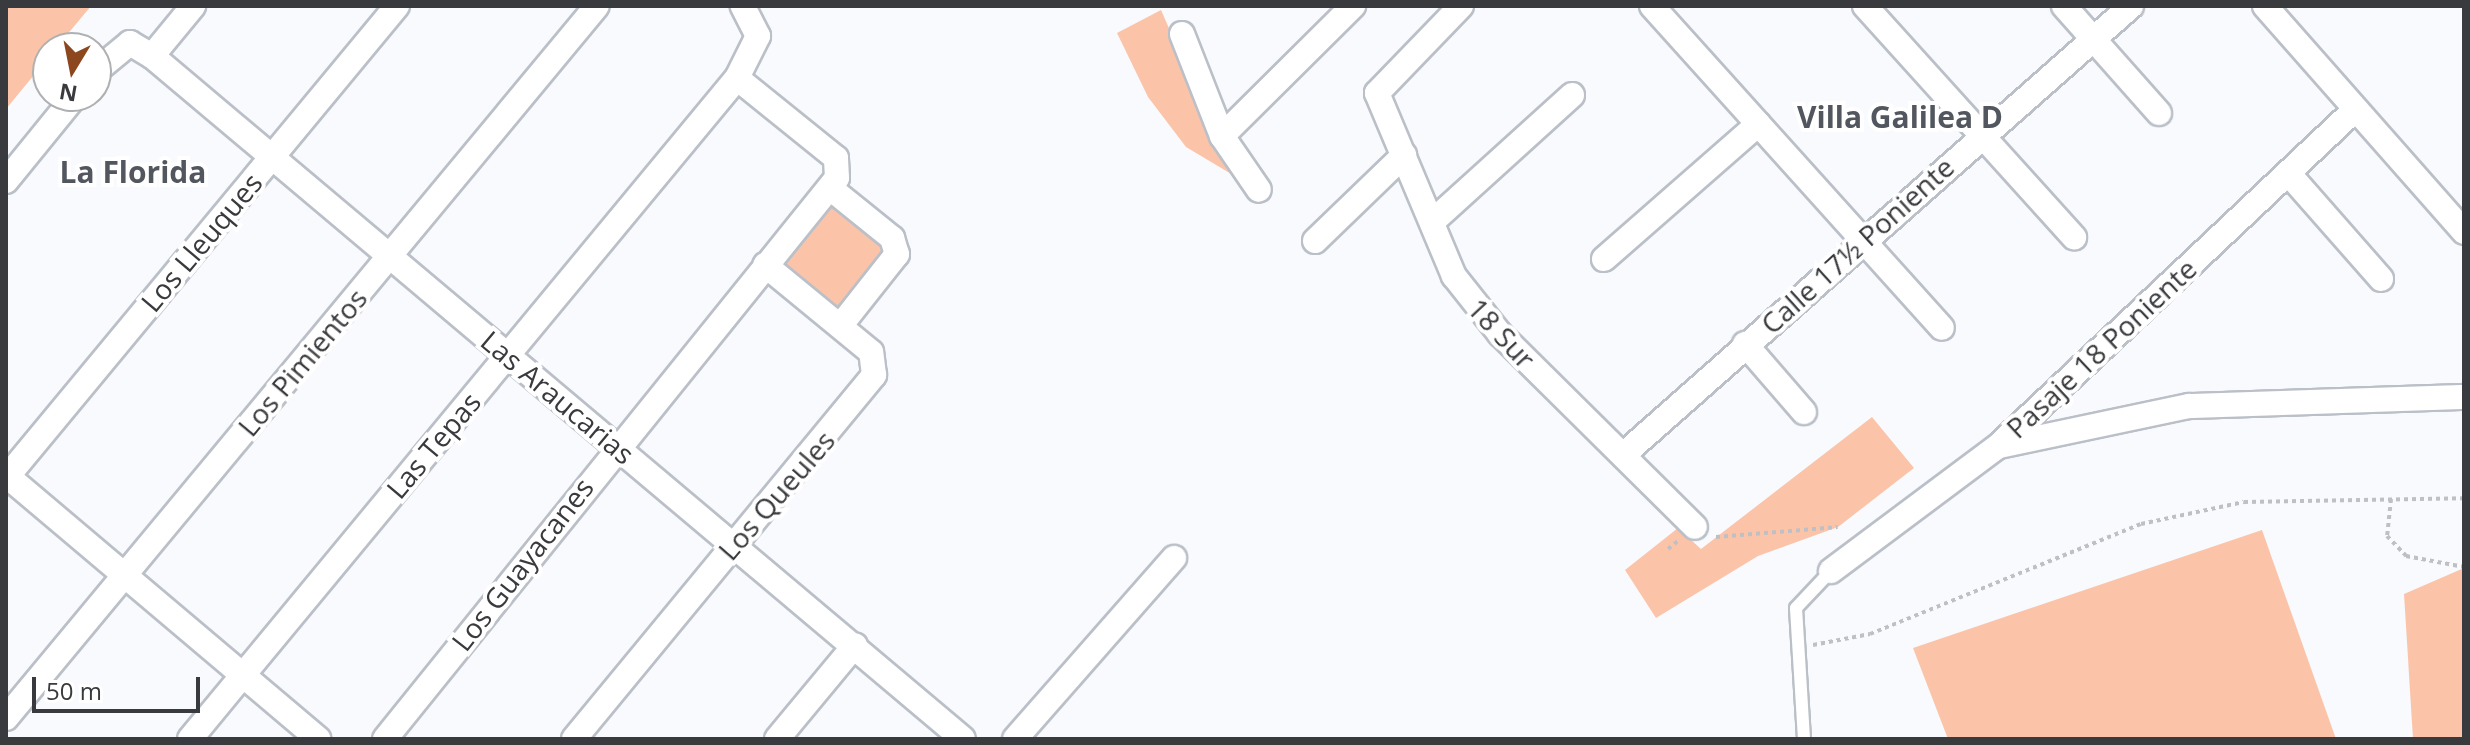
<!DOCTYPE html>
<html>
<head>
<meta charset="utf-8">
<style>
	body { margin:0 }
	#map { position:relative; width:2470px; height:745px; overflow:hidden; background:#f8fafe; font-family:"Open Sans",sans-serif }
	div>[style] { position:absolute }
	.green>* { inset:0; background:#fbc4a9; transform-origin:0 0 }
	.path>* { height:4px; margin-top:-2px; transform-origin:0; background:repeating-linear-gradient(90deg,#bec0c4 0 4px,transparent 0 8px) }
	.roads { filter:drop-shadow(2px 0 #bbc0c8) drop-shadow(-2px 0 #bbc0c8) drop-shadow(0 2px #bbc0c8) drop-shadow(0 -2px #bbc0c8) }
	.lane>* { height:12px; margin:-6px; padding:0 6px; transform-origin:6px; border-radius:6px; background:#fff }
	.street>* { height:24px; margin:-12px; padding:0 12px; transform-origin:12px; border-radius:12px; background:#fff }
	span { translate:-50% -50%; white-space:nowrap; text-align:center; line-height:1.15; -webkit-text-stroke:8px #fff; paint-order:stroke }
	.street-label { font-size:28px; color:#383a3d }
	.neighbourhood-label { font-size:30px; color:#52565e; font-weight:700 }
	.frame { position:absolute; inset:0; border:8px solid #383a3d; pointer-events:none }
	.north { position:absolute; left:32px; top:32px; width:80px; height:80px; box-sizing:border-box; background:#fff; border:2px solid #afb0b1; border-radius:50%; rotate:190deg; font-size:22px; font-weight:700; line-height:32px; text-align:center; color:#383a3d }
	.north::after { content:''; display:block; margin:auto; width:28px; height:36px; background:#8c471e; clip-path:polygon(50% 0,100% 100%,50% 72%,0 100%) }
	.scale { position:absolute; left:32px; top:677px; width:168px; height:36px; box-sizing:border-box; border:4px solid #383a3d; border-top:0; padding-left:10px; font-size:24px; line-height:28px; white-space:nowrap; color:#383a3d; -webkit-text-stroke:6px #fff; paint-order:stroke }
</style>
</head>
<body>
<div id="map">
	<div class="green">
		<div style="clip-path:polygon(6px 6px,91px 6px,56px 48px,48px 48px,48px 58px,6px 109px)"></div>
		<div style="clip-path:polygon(1161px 10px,1233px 175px,1186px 147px,1148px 97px,1117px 33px)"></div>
		<div style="left:830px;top:188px;width:94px;height:101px;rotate:45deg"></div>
		<div style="clip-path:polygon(1872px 417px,1914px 468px,1838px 527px,1758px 556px,1656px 618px,1625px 570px,1678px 528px,1701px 549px)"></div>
		<div style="clip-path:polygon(2262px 530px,2336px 739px,1948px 739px,1913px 648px)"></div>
		<div style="clip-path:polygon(2464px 568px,2464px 739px,2413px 739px,2404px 594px)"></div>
	</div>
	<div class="path">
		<div style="left:2391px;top:499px;width:37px;rotate:96deg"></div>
		<div style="left:2387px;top:536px;width:28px;rotate:46deg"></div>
		<div style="left:2406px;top:556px;width:59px;rotate:10.7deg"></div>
		<div style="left:1716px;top:537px;width:122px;rotate:-4.7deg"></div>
		<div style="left:1668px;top:549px;width:14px;rotate:-39deg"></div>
		<div style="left:1813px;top:645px;width:58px;rotate:-10.9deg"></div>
		<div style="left:1870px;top:634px;width:292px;rotate:-22.1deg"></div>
		<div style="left:2141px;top:524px;width:105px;rotate:-12.1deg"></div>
		<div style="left:2244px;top:502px;width:220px;rotate:-1deg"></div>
	</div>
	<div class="roads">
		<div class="lane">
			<div style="left:1804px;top:739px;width:131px;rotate:-93.5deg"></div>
			<div style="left:1796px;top:608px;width:51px;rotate:-46.6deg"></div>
		</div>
		<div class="street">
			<div style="left:1461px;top:6px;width:121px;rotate:134deg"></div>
			<div style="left:1377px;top:93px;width:199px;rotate:67.2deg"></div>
			<div style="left:1454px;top:276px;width:74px;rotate:51.6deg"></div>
			<div style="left:1500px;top:334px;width:274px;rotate:44.7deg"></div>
			<div style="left:1652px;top:6px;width:433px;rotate:48deg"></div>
			<div style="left:1865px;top:6px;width:312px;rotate:47.9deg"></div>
			<div style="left:2064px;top:6px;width:143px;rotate:48.4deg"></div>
			<div style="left:2265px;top:6px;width:301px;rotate:48.6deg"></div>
			<div style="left:1182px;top:34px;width:110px;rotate:68.6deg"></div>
			<div style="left:1222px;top:136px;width:65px;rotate:55.6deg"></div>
			<div style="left:152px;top:56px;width:65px;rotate:-50.6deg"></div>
			<div style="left:96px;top:71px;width:44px;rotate:-39.5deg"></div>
			<div style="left:130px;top:43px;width:26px;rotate:31deg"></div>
			<div style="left:152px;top:56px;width:1060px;rotate:40.1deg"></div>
			<div style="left:1222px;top:136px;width:185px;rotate:-44.8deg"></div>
			<div style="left:2288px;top:173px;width:141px;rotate:48.7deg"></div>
			<div style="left:6px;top:181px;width:109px;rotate:-50.9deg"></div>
			<div style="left:830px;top:188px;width:80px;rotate:38.9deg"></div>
			<div style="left:892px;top:238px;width:17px;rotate:73deg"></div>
			<div style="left:897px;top:254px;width:90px;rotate:128.3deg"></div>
			<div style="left:1432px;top:222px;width:189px;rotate:-42.2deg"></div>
			<div style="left:1315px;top:241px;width:124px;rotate:-44deg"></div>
			<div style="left:1604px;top:259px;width:205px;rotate:-41.2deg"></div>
			<div style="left:1745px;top:344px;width:90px;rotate:49.1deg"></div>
			<div style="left:1999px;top:446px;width:194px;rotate:-11.9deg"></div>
			<div style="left:2189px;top:406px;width:275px;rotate:-1.9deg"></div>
			<div style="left:1623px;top:455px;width:678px;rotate:-41.47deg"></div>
			<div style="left:6px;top:475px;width:409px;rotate:40.2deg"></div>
			<div style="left:6px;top:478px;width:613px;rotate:-50.36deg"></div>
			<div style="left:1831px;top:571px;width:207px;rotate:-36.8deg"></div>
			<div style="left:1997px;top:447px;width:493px;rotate:-43.3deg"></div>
			<div style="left:6px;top:718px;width:925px;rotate:-50.31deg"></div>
			<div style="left:190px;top:739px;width:858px;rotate:-50.39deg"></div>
			<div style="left:737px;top:78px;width:47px;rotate:-63.4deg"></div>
			<div style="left:758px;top:36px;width:34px;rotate:-117deg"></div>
			<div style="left:385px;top:739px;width:720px;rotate:-51.14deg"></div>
			<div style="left:837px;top:178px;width:20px;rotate:-93deg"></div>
			<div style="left:836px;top:158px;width:127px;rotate:-141.1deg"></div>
			<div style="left:574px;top:739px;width:472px;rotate:-50.5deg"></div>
			<div style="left:874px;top:375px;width:23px;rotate:-97deg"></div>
			<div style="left:871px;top:352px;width:137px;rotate:-140.6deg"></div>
			<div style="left:777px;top:739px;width:122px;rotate:-50.3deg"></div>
			<div style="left:1015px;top:739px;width:241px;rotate:-48.7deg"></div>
		</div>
	</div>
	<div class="street-label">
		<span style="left:201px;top:242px;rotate:-50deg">Los Lleuques</span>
		<span style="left:1857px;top:245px;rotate:-42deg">Calle 17½ Poniente</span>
		<span style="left:1502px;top:333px;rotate:47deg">18 Sur</span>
		<span style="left:2101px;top:348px;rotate:-43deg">Pasaje 18 Poniente</span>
		<span style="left:302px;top:362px;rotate:-50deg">Los Pimientos</span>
		<span style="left:558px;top:397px;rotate:40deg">Las Araucarias</span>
		<span style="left:433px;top:445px;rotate:-50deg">Las Tepas</span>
		<span style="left:776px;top:495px;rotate:-49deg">Los Queules</span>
		<span style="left:522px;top:564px;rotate:-52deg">Los Guayacanes</span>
	</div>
	<div class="neighbourhood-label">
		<span style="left:1900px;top:117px">Villa Galilea D</span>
		<span style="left:133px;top:172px">La Florida</span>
	</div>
	<div class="frame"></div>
	<div class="north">N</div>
	<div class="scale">50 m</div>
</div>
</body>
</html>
